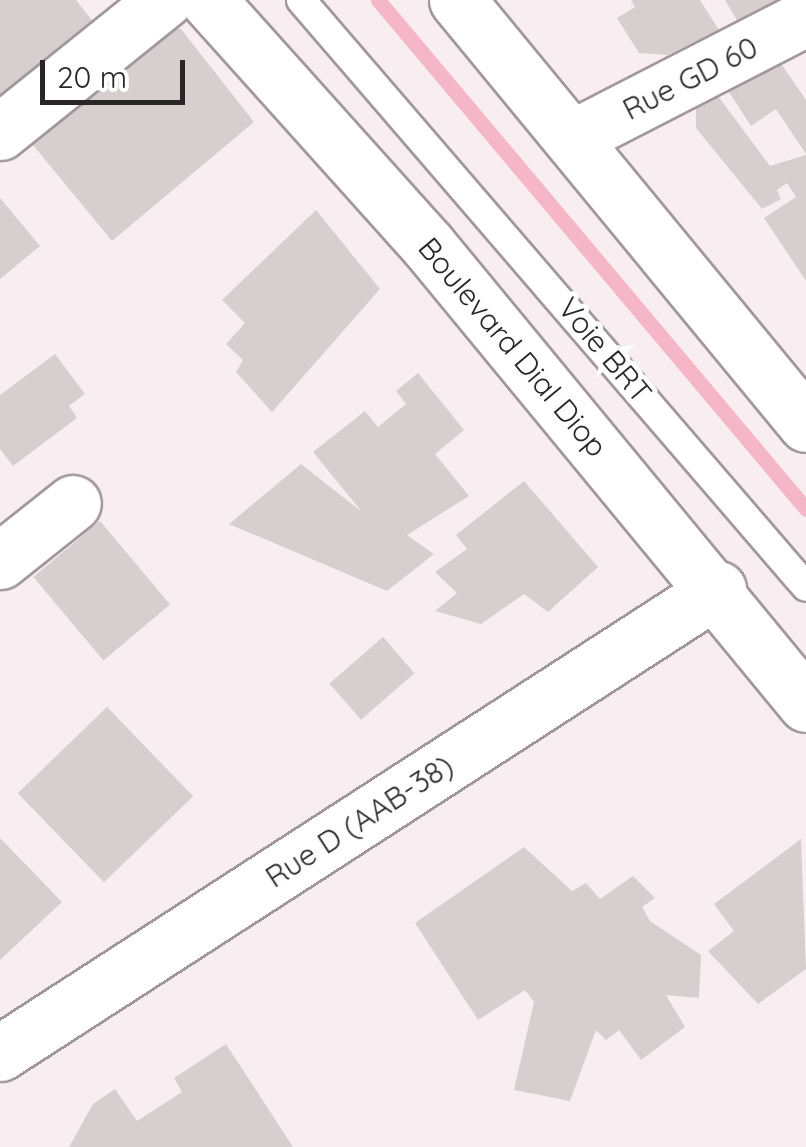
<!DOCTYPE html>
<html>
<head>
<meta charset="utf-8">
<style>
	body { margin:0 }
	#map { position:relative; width:806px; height:1147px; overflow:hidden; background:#f8eef1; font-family:Quicksand,sans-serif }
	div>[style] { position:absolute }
	.stream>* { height:15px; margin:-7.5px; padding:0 7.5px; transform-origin:7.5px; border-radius:7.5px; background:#f5b6c7 }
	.building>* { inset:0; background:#d7ced0; transform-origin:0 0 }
	.roads { filter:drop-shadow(2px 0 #a2989b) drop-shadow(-2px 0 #a2989b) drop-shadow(0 2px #a2989b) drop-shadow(0 -2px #a2989b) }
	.service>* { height:28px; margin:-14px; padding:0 14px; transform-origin:14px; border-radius:14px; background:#fff }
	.minor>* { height:55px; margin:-27.5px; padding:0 27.5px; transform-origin:27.5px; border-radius:27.5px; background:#fff }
	.tertiary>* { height:55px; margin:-27.5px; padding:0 27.5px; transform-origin:27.5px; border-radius:27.5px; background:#fff }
	.secondary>* { height:55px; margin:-27.5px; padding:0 27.5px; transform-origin:27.5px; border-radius:27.5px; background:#fff }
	span { translate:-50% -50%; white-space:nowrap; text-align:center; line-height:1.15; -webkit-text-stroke:10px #fefefe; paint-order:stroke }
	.street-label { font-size:30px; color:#2a2627 }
	.scale { position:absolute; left:40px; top:60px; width:145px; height:45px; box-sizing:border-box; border:5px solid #2a2627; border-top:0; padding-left:12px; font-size:30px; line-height:35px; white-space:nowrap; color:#2a2627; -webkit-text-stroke:8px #fefefe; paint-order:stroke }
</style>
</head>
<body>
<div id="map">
	<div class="stream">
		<div style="left:378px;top:0;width:665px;rotate:49.94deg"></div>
	</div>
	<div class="building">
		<div style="clip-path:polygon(0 0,76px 0,98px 28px,0 107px)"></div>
		<div style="clip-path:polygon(631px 0,700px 0,719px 30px,668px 55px,639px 53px,617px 18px,635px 7px)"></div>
		<div style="clip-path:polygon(725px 0,778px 0,737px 20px)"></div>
		<div style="clip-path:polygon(128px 29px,181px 29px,254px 122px,112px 241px,14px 122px)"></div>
		<div style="clip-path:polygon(778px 59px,806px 100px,806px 154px,776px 109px,751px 126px,729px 92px)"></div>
		<div style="clip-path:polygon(718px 96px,770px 166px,806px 155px,806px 281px,764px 218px,796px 197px,787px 183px,777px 190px,781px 199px,762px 209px,696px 128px,696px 107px)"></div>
		<div style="clip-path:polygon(0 198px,40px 246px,0 279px)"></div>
		<div style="clip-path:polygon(316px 210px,380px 289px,272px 412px,236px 372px,243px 360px,226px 344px,245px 323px,222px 300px)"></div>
		<div style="clip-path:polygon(55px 354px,85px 394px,69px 406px,77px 418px,13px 466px,0 449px,0 395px)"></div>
		<div style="clip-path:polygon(418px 373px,464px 430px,435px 454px,469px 496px,407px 535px,434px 554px,387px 591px,229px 524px,301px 464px,362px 512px,313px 452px,365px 411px,378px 427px,406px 404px,396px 391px)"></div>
		<div style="clip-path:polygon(524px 481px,598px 567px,548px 612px,524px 594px,481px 624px,435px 611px,457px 593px,435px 572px,467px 549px,456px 535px)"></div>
		<div style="left:100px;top:521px;width:109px;height:87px;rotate:50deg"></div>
		<div style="left:383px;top:637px;width:48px;height:71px;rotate:49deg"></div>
		<div style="left:107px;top:707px;width:124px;height:124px;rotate:46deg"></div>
		<div style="clip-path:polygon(0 838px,62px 902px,0 960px)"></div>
		<div style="clip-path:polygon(801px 839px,806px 969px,758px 1004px,708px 951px,734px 931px,714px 904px)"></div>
		<div style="clip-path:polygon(524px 847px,572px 891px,586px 883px,600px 899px,633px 876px,655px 898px,642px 907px,650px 921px,701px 955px,699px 998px,666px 995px,685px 1027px,641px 1060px,619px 1030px,606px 1040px,596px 1030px,570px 1101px,514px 1090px,534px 1002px,525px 990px,478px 1020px,415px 923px)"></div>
		<div style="clip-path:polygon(226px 1044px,293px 1147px,69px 1147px,93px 1104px,115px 1089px,137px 1121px,182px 1092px,174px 1078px)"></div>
	</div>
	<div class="roads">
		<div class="service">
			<div style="left:301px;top:0;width:774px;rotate:49.29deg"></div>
		</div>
		<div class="minor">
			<div style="left:0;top:132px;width:211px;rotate:-38.8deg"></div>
			<div style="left:574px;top:137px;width:261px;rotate:-27.2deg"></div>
			<div style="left:0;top:561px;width:93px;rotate:-38.5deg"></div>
			<div style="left:0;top:1053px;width:855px;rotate:-32.87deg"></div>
		</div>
		<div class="tertiary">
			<div style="left:208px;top:0;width:328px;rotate:48.1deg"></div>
			<div style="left:427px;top:244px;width:596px;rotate:50.51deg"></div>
		</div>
		<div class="secondary">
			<div style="left:457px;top:0;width:549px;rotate:50.54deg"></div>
		</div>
	</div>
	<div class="street-label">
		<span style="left:690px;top:78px;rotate:-27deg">Rue GD 60</span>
		<span style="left:513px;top:347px;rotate:50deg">Boulevard Dial Diop</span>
		<span style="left:605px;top:350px;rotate:50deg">Voie BRT</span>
		<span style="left:359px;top:821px;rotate:-33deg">Rue D (AAB-38)</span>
	</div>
	<div class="scale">20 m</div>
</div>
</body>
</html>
